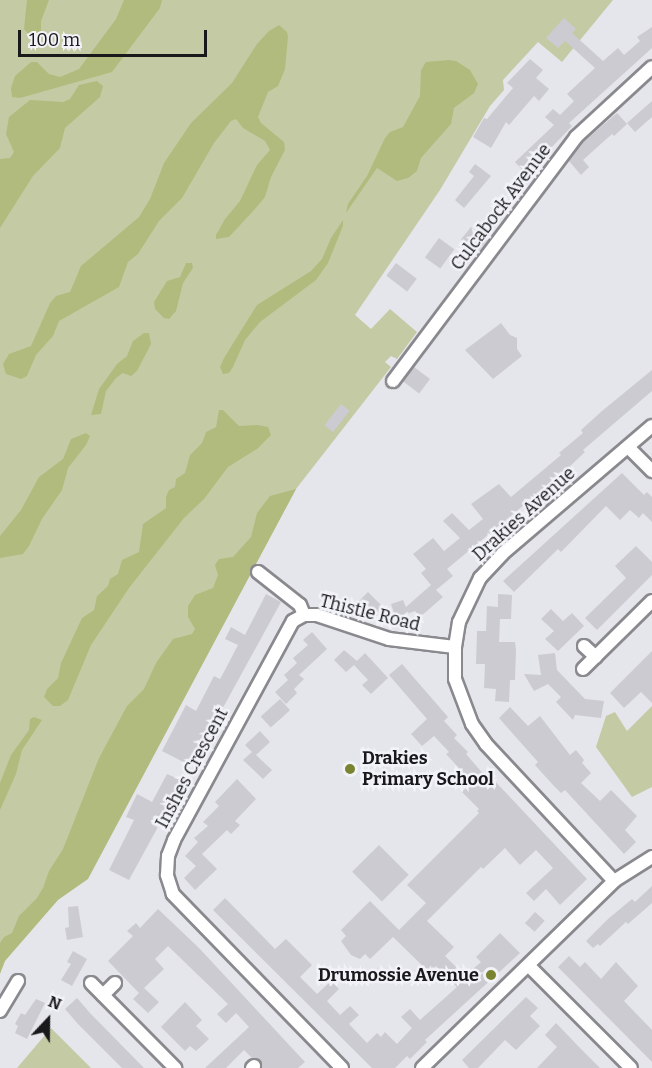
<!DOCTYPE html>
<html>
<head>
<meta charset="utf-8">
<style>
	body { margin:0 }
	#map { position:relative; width:652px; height:1068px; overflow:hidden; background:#e5e6eb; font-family:Bitter,serif }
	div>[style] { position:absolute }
	.green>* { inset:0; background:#c4cba4 }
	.forest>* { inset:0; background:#b1bb7e }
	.building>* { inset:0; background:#cbcbd1; transform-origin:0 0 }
	.roads { filter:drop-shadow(2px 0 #89898e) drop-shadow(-2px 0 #89898e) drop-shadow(0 2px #89898e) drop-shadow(0 -2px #89898e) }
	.street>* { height:12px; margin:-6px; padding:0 6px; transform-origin:6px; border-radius:6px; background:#fff }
	.dots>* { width:16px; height:16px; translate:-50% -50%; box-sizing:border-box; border:3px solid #f2f3f8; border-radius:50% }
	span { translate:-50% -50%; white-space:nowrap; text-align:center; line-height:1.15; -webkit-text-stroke:5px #f2f3f8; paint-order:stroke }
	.street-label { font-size:18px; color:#19191b }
	.poi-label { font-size:18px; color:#19191b; font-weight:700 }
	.left { translate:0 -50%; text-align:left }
	.right { translate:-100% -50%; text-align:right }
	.north { position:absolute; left:18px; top:990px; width:60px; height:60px; -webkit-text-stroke:4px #f2f3f8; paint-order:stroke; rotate:22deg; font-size:16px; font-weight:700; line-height:24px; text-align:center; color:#19191b }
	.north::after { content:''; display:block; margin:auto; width:21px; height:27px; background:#19191b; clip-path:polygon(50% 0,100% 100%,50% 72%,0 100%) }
	.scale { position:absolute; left:18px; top:30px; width:189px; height:27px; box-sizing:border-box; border:3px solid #19191b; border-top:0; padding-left:8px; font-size:18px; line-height:21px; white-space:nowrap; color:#19191b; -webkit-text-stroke:4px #f2f3f8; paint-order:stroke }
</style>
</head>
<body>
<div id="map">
	<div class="green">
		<div style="clip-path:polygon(0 0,613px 0,562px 62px,538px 42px,503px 80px,504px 90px,490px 106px,440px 190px,355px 315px,371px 329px,390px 309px,417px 332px,397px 359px,391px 356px,385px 362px,391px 367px,296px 489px,143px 774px,67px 880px,0 961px)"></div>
		<div style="clip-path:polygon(652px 706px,652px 787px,632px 797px,596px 747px,606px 716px,615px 712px,627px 731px)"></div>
		<div style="clip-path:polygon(51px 1028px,91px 1068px,17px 1068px)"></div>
	</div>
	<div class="forest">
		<div style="clip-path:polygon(27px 0,49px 0,41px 21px,41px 44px,35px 41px,24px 29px)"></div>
		<div style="clip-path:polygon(124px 0,162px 0,160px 8px,112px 72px,20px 98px,12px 97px,11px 88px,15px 76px,31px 62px,37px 62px,49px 74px,60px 77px,79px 69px,116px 19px)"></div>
		<div style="clip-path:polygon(279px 25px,287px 32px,288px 37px,285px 69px,278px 86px,268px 92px,258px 117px,261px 123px,284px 142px,285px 150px,271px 177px,265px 197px,254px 210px,229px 237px,216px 239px,216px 235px,225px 219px,240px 201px,257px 165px,270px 150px,265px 141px,243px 128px,236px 119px,231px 121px,214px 143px,182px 198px,159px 221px,138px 254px,128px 262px,119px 287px,59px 321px,53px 336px,36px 355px,27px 376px,21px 379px,6px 374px,3px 364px,9px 354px,31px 346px,50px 303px,56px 296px,70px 292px,81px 266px,139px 217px,150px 199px,164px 163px,191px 123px,232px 83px,257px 44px,269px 31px)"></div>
		<div style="clip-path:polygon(449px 60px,456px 61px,470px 70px,478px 84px,474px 93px,454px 108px,451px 124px,421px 158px,417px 171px,408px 178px,397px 181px,377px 168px,346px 213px,348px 204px,367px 176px,385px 138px,390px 132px,403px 127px,420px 96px,421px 70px,426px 62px)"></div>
		<div style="clip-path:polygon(97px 81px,103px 86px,100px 97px,65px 128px,60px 148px,33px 176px,0 228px,0 159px,10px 158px,14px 152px,6px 134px,9px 117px,30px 100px,63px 102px,70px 99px,79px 85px)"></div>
		<div style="clip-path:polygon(343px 220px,343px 226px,328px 263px,316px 280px,260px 322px,245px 340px,233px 367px,229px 373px,223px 374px,220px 367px,224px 358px,257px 305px,311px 271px,322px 259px,331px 238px)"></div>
		<div style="clip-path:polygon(186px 263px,192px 263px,193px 268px,183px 283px,176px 311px,169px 319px,164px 318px,155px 309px,154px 302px,167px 281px,180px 277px)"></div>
		<div style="clip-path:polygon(144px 333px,149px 333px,151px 344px,137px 371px,131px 376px,123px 373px,116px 378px,106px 391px,101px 414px,91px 415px,99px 389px,117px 364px,127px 356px,133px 341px)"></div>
		<div style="clip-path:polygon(219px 410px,223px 410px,239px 426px,258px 425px,268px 427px,271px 435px,257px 449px,228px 467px,204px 499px,184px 518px,129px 588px,91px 645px,68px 700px,60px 706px,53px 706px,44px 697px,47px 689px,58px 678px,61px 663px,82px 618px,94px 610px,97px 596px,108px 586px,110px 579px,118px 574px,122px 560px,139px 552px,143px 524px,166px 508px,166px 497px,169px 490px,175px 487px,176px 479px,185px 473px,190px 455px,202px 443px,206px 432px,216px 427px)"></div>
		<div style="clip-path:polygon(86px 433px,90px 436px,86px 445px,68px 468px,62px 490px,42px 519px,29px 546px,23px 554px,0 558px,0 536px,21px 510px,39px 477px,63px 459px,71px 439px)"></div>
		<div style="clip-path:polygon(296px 489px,88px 879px,58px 900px,5px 961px,0 974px,0 943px,4px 937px,12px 933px,19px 916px,37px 898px,43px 888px,49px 871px,63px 849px,99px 758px,127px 706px,144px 689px,156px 663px,173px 639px,192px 634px,195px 629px,188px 617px,188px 606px,195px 595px,213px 588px,218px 575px,215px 565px,219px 559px,233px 557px,251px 537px,257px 513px,270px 496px)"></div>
		<div style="clip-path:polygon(34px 717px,42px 720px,22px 750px,16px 774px,0 810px,0 783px,11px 755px,29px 730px,30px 719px)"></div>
	</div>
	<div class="building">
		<div style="clip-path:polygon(564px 18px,576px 29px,572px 33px,603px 61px,618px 48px,624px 55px,640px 41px,637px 37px,652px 27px,652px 48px,569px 123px,572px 126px,526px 174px,515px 162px,554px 125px,545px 117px,553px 109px,560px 115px,574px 101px,567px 94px,595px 68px,565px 41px,558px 48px,546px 38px)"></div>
		<div style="clip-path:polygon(530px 59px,543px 70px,536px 78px,549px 89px,539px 101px,534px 96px,509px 125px,506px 122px,491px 148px,473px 137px,484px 118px,487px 119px,513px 88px,507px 83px)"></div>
		<div style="clip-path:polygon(652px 101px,652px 117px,635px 132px,627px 123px)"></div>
		<div style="clip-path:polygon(617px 113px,627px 124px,614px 136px,612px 134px,583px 160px,589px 167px,581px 175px,569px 161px,582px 143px)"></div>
		<div style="clip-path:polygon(475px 164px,491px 176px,464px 208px,455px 200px,474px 176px,469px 172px)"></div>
		<div style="left:471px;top:227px;width:21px;height:16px;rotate:39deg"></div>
		<div style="left:439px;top:238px;width:19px;height:24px;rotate:36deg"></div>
		<div style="left:396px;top:263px;width:26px;height:16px;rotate:37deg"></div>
		<div style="clip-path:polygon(501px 323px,510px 335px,517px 338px,517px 349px,522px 356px,493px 379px,465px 350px)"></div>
		<div style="left:414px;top:367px;width:20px;height:18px;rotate:37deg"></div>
		<div style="clip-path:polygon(652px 370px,652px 391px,583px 450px,585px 452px,566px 470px,447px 569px,453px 576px,436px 590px,443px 597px,420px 617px,415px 611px,393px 619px,395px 616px,391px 604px,403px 600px,406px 607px,431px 585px,421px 573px,426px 569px,413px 554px,433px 538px,444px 551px,460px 538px,443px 521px,452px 513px,469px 530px,483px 519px,471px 504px,499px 484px,511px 497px,561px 455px,559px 453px,583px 433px,581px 430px,602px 411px)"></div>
		<div style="left:341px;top:404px;width:11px;height:27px;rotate:38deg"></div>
		<div style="clip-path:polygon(622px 473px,644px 495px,647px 492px,652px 497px,652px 522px,643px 513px,639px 518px,630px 510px,620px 520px,606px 506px,561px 552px,558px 549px,514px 592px,503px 581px)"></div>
		<div style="clip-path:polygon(636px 546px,652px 562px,652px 575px,597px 630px,585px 618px,626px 578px,615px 566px)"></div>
		<div style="left:368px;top:592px;width:23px;height:15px;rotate:45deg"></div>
		<div style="clip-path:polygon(266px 594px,281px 602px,191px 766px,162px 751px,186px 705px,196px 711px,214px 676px,220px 679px,225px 670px,238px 645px,225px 639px,231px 627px,245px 635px)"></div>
		<div style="clip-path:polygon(498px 594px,512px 595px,511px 619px,500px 619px,499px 642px,515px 642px,516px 650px,515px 680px,510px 680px,509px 702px,495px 701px,496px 689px,484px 688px,485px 664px,476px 664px,477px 631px,486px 631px,487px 606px,498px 607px)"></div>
		<div style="clip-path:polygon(551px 609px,563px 621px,572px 613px,584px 626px,558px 651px,545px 639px,554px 631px,541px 619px)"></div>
		<div style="clip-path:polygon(312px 632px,327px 649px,299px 675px,304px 679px,294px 689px,297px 693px,286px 704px,275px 692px,288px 680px,284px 675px,297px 663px,293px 658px,308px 645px,303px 640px)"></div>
		<div style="clip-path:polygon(344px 650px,357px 661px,365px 653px,388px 678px,371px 694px,362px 685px,368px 680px,354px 665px,346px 672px,334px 660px)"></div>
		<div style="clip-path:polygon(652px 651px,652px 703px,641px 692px,624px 708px,610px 693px)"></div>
		<div style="clip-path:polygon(555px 653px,557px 670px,585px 699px,604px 701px,601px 718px,575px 715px,573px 720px,556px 702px,561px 697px,548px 684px,534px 691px,524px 674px,541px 675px,538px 655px)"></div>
		<div style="clip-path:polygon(402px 664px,448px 717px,444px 721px,457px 735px,454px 738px,468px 752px,466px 754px,485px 776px,487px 773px,509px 796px,587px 879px,560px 905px,546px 889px,534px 901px,526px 893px,553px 868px,536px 850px,520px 865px,505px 848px,483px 869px,481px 867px,427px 921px,454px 947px,445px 956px,465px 976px,481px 962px,476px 957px,500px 933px,520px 953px,425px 1040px,427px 1042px,410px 1059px,407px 1056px,395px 1068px,372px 1068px,213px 910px,225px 898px,275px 949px,286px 939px,312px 965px,300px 977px,317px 994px,331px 981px,339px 989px,327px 1001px,340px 1015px,350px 1006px,359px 1015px,349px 1024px,367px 1043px,377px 1033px,381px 1037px,385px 1032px,397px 1044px,412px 1028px,401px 1017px,410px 1009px,420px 1020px,457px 987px,436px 966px,429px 972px,393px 937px,370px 959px,365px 954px,360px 959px,351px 955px,341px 941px,346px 936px,341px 930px,370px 901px,399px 930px,426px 903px,407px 885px,479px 813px,477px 811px,479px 809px,462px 792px,469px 785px,456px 770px,459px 768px,446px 754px,449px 752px,434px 736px,422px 746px,411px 734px,427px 719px,389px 675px)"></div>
		<div style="left:280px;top:699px;width:15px;height:26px;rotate:48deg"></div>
		<div style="clip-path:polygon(510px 707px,528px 726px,540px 716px,570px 755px,576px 750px,584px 760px,582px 763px,591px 773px,581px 783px,600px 801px,611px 790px,637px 816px,625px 830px,636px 842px,624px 854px,565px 790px,561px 793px,553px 785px,535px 765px,538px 762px,499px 718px)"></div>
		<div style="clip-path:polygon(260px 731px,270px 742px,256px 755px,272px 770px,263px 779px,243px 760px,252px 752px,245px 745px)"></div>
		<div style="clip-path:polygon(167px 774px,183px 781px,129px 880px,109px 870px,134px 820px,126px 817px,137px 794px,152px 802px)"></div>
		<div style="clip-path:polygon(237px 779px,256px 799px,235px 821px,240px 825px,231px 834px,227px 830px,202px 854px,217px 869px,195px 890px,184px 878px,196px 866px,185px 856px,198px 842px,194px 838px,208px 826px,203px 822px,219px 806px,215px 802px)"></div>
		<div style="left:379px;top:845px;width:42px;height:38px;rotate:45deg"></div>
		<div style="clip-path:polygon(652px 886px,652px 903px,628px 924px,626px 922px,600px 946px,598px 944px,593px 948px,586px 941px,608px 919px,632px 899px,635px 902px)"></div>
		<div style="clip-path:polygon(78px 906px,83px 937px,67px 940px,65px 928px,69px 927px,68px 907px)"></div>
		<div style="clip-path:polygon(158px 909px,199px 948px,305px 1062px,298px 1068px,262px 1068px,260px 1061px,252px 1058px,244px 1050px,226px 1068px,205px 1068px,249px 1027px,236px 1013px,226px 1023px,217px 1014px,228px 1004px,168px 946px,155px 959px,164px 969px,144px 988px,159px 1002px,148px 1013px,133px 999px,139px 993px,108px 961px,133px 936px,127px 931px,136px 923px,140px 928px)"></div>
		<div style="left:535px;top:912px;width:13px;height:15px;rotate:42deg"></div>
		<div style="clip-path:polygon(73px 951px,87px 959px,72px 986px,61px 980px,71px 964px,67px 962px)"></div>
		<div style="clip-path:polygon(569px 956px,580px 967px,585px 962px,601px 979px,616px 962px,638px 986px,624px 1001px,652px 1030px,652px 1062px,558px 967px)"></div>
		<div style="clip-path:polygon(526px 997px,538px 1008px,530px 1016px,540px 1026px,516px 1050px,505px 1040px,478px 1068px,469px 1068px,462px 1060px)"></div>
		<div style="clip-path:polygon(77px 998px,90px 1013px,144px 1068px,122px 1068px,78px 1024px,65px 1009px)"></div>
		<div style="clip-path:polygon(36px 999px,45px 1003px,27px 1039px,15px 1033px,18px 1026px,15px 1024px,21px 1013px,25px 1015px)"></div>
		<div style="clip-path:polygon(185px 1002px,202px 1020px,196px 1026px,209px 1039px,196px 1051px,190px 1046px,185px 1051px,161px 1027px)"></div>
		<div style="clip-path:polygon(556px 1023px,581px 1049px,600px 1068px,537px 1068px,557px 1047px,545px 1035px)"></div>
	</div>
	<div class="roads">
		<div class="street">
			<div style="left:393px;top:381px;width:305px;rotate:-53.1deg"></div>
			<div style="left:576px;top:137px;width:103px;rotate:-42.6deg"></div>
			<div style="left:628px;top:447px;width:34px;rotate:45deg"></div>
			<div style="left:258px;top:572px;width:53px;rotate:38.2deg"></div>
			<div style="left:300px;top:605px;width:11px;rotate:68deg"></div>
			<div style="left:584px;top:646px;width:16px;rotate:43deg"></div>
			<div style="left:583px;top:669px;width:97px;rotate:-44.6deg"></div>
			<div style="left:614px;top:881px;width:187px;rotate:-133.1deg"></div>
			<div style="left:486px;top:744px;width:24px;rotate:-125deg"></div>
			<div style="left:472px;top:724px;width:48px;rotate:-110.7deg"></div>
			<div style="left:455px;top:679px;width:32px;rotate:-90deg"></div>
			<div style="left:455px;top:647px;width:25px;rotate:-81deg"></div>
			<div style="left:459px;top:622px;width:49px;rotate:-64.5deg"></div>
			<div style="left:480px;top:578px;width:33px;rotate:-47deg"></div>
			<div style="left:502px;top:554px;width:197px;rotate:-40.5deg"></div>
			<div style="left:529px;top:966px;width:144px;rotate:45deg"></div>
			<div style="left:91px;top:983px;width:120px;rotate:45.3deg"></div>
			<div style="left:103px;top:995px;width:17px;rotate:-45deg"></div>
			<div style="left:0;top:1011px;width:35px;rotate:-59deg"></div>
			<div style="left:252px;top:1068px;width:3px;rotate:-45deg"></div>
			<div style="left:342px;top:1068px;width:243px;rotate:-134.2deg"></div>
			<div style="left:173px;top:894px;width:20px;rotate:-108deg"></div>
			<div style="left:167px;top:875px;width:19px;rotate:-87deg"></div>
			<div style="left:168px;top:856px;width:17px;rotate:-69deg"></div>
			<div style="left:174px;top:840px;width:249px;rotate:-61.5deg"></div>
			<div style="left:293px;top:621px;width:13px;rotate:-29deg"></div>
			<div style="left:304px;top:615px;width:13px"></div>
			<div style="left:317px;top:615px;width:76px;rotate:18.4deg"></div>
			<div style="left:389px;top:639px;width:66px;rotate:6.9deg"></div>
			<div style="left:422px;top:1068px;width:268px;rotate:-44.2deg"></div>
			<div style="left:614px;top:881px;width:45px;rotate:-32.3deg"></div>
		</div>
	</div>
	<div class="dots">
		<div style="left:350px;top:769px;background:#798330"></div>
		<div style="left:491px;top:975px;background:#798330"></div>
	</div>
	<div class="street-label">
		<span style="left:501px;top:207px;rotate:-53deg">Culcabock Avenue</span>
		<span style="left:524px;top:514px;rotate:-42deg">Drakies Avenue</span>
		<span style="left:370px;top:613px;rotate:14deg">Thistle Road</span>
		<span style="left:192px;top:768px;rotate:-62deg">Inshes Crescent</span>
	</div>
	<div class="poi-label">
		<span class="left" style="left:362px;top:769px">Drakies<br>Primary School</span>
		<span class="right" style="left:479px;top:975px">Drumossie Avenue</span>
	</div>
	<div class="north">N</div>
	<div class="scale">100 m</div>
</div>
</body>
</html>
